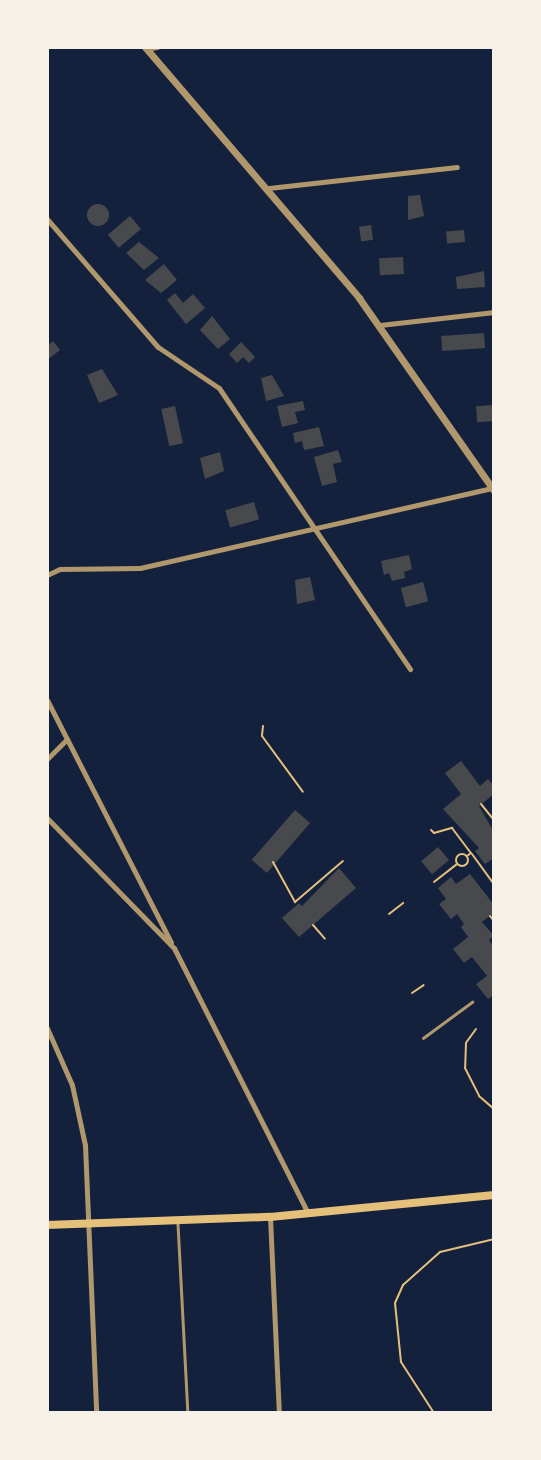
<!DOCTYPE html>
<html>
<head>
<meta charset="utf-8">
<style>
	body { margin:0 }
	#map { position:relative; width:541px; height:1460px; overflow:hidden; background:#14213d; font-family:Karla,sans-serif }
	div>[style] { position:absolute }
	.building>* { inset:0; background:#48494c; transform-origin:0 0 }
	.round { border-radius:50% }
	.path>* { height:2px; margin:-1px; padding:0 1px; transform-origin:1px; border-radius:1px; background:#e5c07b }
	.path>.ring { margin:-1px; padding:0; box-sizing:content-box; background:none; border:2px solid #e5c07b; border-radius:50% }
	.service>* { height:2.5px; margin:-1.25px; padding:0 1.25px; transform-origin:1.25px; border-radius:1.25px; background:#b1986c }
	.minor>* { height:5px; margin:-2.5px; padding:0 2.5px; transform-origin:2.5px; border-radius:2.5px; background:#b1986c }
	.tertiary>* { height:7px; margin:-3.5px; padding:0 3.5px; transform-origin:3.5px; border-radius:3.5px; background:#b1986c }
	.secondary>* { height:8px; margin:-4px; padding:0 4px; transform-origin:4px; border-radius:4px; background:#e5c07b }
	span { translate:-50% -50%; white-space:nowrap; text-align:center; line-height:1.15; -webkit-text-stroke:6px #f6f1e7; paint-order:stroke }
	.frame { position:absolute; inset:0; border:49px solid #f6f1e7; pointer-events:none }
</style>
</head>
<body>
<div id="map">
	<div class="building">
		<div style="clip-path:polygon(420px 195px,424px 216px,408px 220px,408px 196px)"></div>
		<div class="round" style="left:87px;top:204px;width:22px;height:22px"></div>
		<div style="left:130px;top:216px;width:17px;height:29px;rotate:50deg"></div>
		<div style="left:371px;top:225px;width:15px;height:12px;rotate:82deg"></div>
		<div style="left:464px;top:230px;width:12px;height:18px;rotate:85deg"></div>
		<div style="clip-path:polygon(139px 242px,159px 258px,144px 270px,126px 253px)"></div>
		<div style="left:403px;top:257px;width:17px;height:24px;rotate:87deg"></div>
		<div style="clip-path:polygon(164px 264px,177px 280px,161px 293px,145px 280px)"></div>
		<div style="clip-path:polygon(484px 271px,485px 287px,457px 289px,456px 277px)"></div>
		<div style="clip-path:polygon(175px 293px,183px 303px,193px 294px,205px 308px,186px 324px,167px 300px)"></div>
		<div style="clip-path:polygon(212px 316px,230px 339px,218px 349px,200px 330px)"></div>
		<div style="left:484px;top:333px;width:15px;height:43px;rotate:86deg"></div>
		<div style="clip-path:polygon(53px 341px,60px 350px,47px 360px,47px 346px)"></div>
		<div style="clip-path:polygon(241px 342px,255px 357px,249px 363px,243px 357px,237px 363px,229px 354px)"></div>
		<div style="clip-path:polygon(102px 369px,118px 395px,99px 403px,87px 375px)"></div>
		<div style="clip-path:polygon(272px 375px,284px 396px,266px 401px,261px 378px)"></div>
		<div style="clip-path:polygon(303px 401px,305px 410px,295px 412px,298px 423px,282px 427px,277px 406px)"></div>
		<div style="left:493px;top:405px;width:16px;height:17px;rotate:86deg"></div>
		<div style="left:175px;top:406px;width:38px;height:14px;rotate:78deg"></div>
		<div style="clip-path:polygon(319px 427px,324px 446px,304px 450px,302px 441px,295px 443px,293px 433px)"></div>
		<div style="clip-path:polygon(338px 450px,342px 462px,333px 464px,337px 482px,322px 486px,314px 457px)"></div>
		<div style="clip-path:polygon(220px 452px,224px 471px,205px 479px,200px 458px)"></div>
		<div style="left:254px;top:502px;width:18px;height:30px;rotate:74deg"></div>
		<div style="clip-path:polygon(409px 555px,412px 569px,404px 572px,405px 578px,392px 581px,389px 573px,384px 575px,381px 561px)"></div>
		<div style="clip-path:polygon(310px 577px,315px 600px,297px 604px,295px 580px)"></div>
		<div style="left:423px;top:582px;width:20px;height:23px;rotate:75deg"></div>
		<div style="clip-path:polygon(461px 761px,480px 786px,488px 779px,494px 786px,494px 794px,479px 806px,494px 832px,494px 858px,485px 864px,475px 851px,479px 848px,443px 809px,461px 794px,445px 773px)"></div>
		<div style="left:295px;top:810px;width:20px;height:66px;rotate:41deg"></div>
		<div style="left:438px;top:847px;width:17px;height:22px;rotate:50deg"></div>
		<div style="clip-path:polygon(339px 868px,356px 888px,299px 937px,282px 918px,299px 903px,302px 906px)"></div>
		<div style="clip-path:polygon(470px 874px,494px 905px,494px 913px,482px 922px,494px 936px,489px 940px,494px 947px,494px 995px,488px 999px,476px 984px,487px 976px,472px 957px,464px 963px,453px 949px,468px 937px,461px 927px,464px 924px,457px 914px,451px 919px,439px 904px,446px 899px,438px 888px,451px 877px,456px 884px)"></div>
	</div>
	<div class="path">
		<div style="left:263px;top:726px;width:10px;rotate:96deg"></div>
		<div style="left:262px;top:736px;width:69px;rotate:53.8deg"></div>
		<div style="left:481px;top:804px;width:21px;rotate:51deg"></div>
		<div style="left:431px;top:830px;width:4px;rotate:45deg"></div>
		<div style="left:434px;top:833px;width:19px;rotate:-16deg"></div>
		<div style="left:452px;top:828px;width:31px;rotate:53deg"></div>
		<div style="left:471px;top:853px;width:5px;rotate:143deg"></div>
		<div class="ring" style="left:456px;top:854px;width:10px;height:10px"></div>
		<div style="left:472px;top:854px;width:37px;rotate:54deg"></div>
		<div style="left:273px;top:862px;width:46px;rotate:61.2deg"></div>
		<div style="left:295px;top:902px;width:63px;rotate:-40.5deg"></div>
		<div style="left:434px;top:882px;width:29px;rotate:-38deg"></div>
		<div style="left:389px;top:914px;width:18px;rotate:-38deg"></div>
		<div style="left:490px;top:916px;width:6px;rotate:51deg"></div>
		<div style="left:313px;top:925px;width:18px;rotate:49deg"></div>
		<div style="left:412px;top:993px;width:14px;rotate:-34deg"></div>
		<div style="left:476px;top:1029px;width:17px;rotate:126deg"></div>
		<div style="left:466px;top:1043px;width:25px;rotate:92deg"></div>
		<div style="left:465px;top:1068px;width:31px;rotate:63deg"></div>
		<div style="left:479px;top:1096px;width:20px;rotate:41deg"></div>
		<div style="left:434px;top:1413px;width:61px;rotate:-122.9deg"></div>
		<div style="left:401px;top:1362px;width:59px;rotate:-95.8deg"></div>
		<div style="left:395px;top:1303px;width:20px;rotate:-66deg"></div>
		<div style="left:403px;top:1285px;width:50px;rotate:-41.7deg"></div>
		<div style="left:440px;top:1252px;width:56px;rotate:-13.5deg"></div>
	</div>
	<div class="service">
		<div style="left:423px;top:1038px;width:61px;rotate:-36.3deg"></div>
		<div style="left:178px;top:1224px;width:189px;rotate:87deg"></div>
	</div>
	<div class="minor">
		<div style="left:146px;top:49px;width:11px;rotate:-10deg"></div>
		<div style="left:269px;top:188px;width:189px;rotate:-6.4deg"></div>
		<div style="left:47px;top:219px;width:169px;rotate:49.1deg"></div>
		<div style="left:158px;top:347px;width:73px;rotate:33.9deg"></div>
		<div style="left:219px;top:388px;width:340px;rotate:55.8deg"></div>
		<div style="left:380px;top:325px;width:115px;rotate:-6.5deg"></div>
		<div style="left:47px;top:575px;width:14px;rotate:-25deg"></div>
		<div style="left:60px;top:569px;width:80px;rotate:-0.7deg"></div>
		<div style="left:140px;top:568px;width:361px;rotate:-12.8deg"></div>
		<div style="left:47px;top:700px;width:272px;rotate:62.9deg"></div>
		<div style="left:47px;top:759px;width:28px;rotate:-45deg"></div>
		<div style="left:47px;top:818px;width:182px;rotate:45.7deg"></div>
		<div style="left:174px;top:948px;width:297px;rotate:63.2deg"></div>
		<div style="left:47px;top:1028px;width:62px;rotate:66.3deg"></div>
		<div style="left:72px;top:1085px;width:61px;rotate:77.8deg"></div>
		<div style="left:85px;top:1145px;width:268px;rotate:87.6deg"></div>
		<div style="left:270px;top:1217px;width:196px;rotate:87.4deg"></div>
	</div>
	<div class="tertiary">
		<div style="left:145px;top:47px;width:330px;rotate:49.5deg"></div>
		<div style="left:359px;top:298px;width:236px;rotate:55deg"></div>
	</div>
	<div class="secondary">
		<div style="left:47px;top:1225px;width:223px;rotate:-2.1deg"></div>
		<div style="left:270px;top:1217px;width:225px;rotate:-5.6deg"></div>
	</div>
	<div class="frame"></div>
</div>
</body>
</html>
